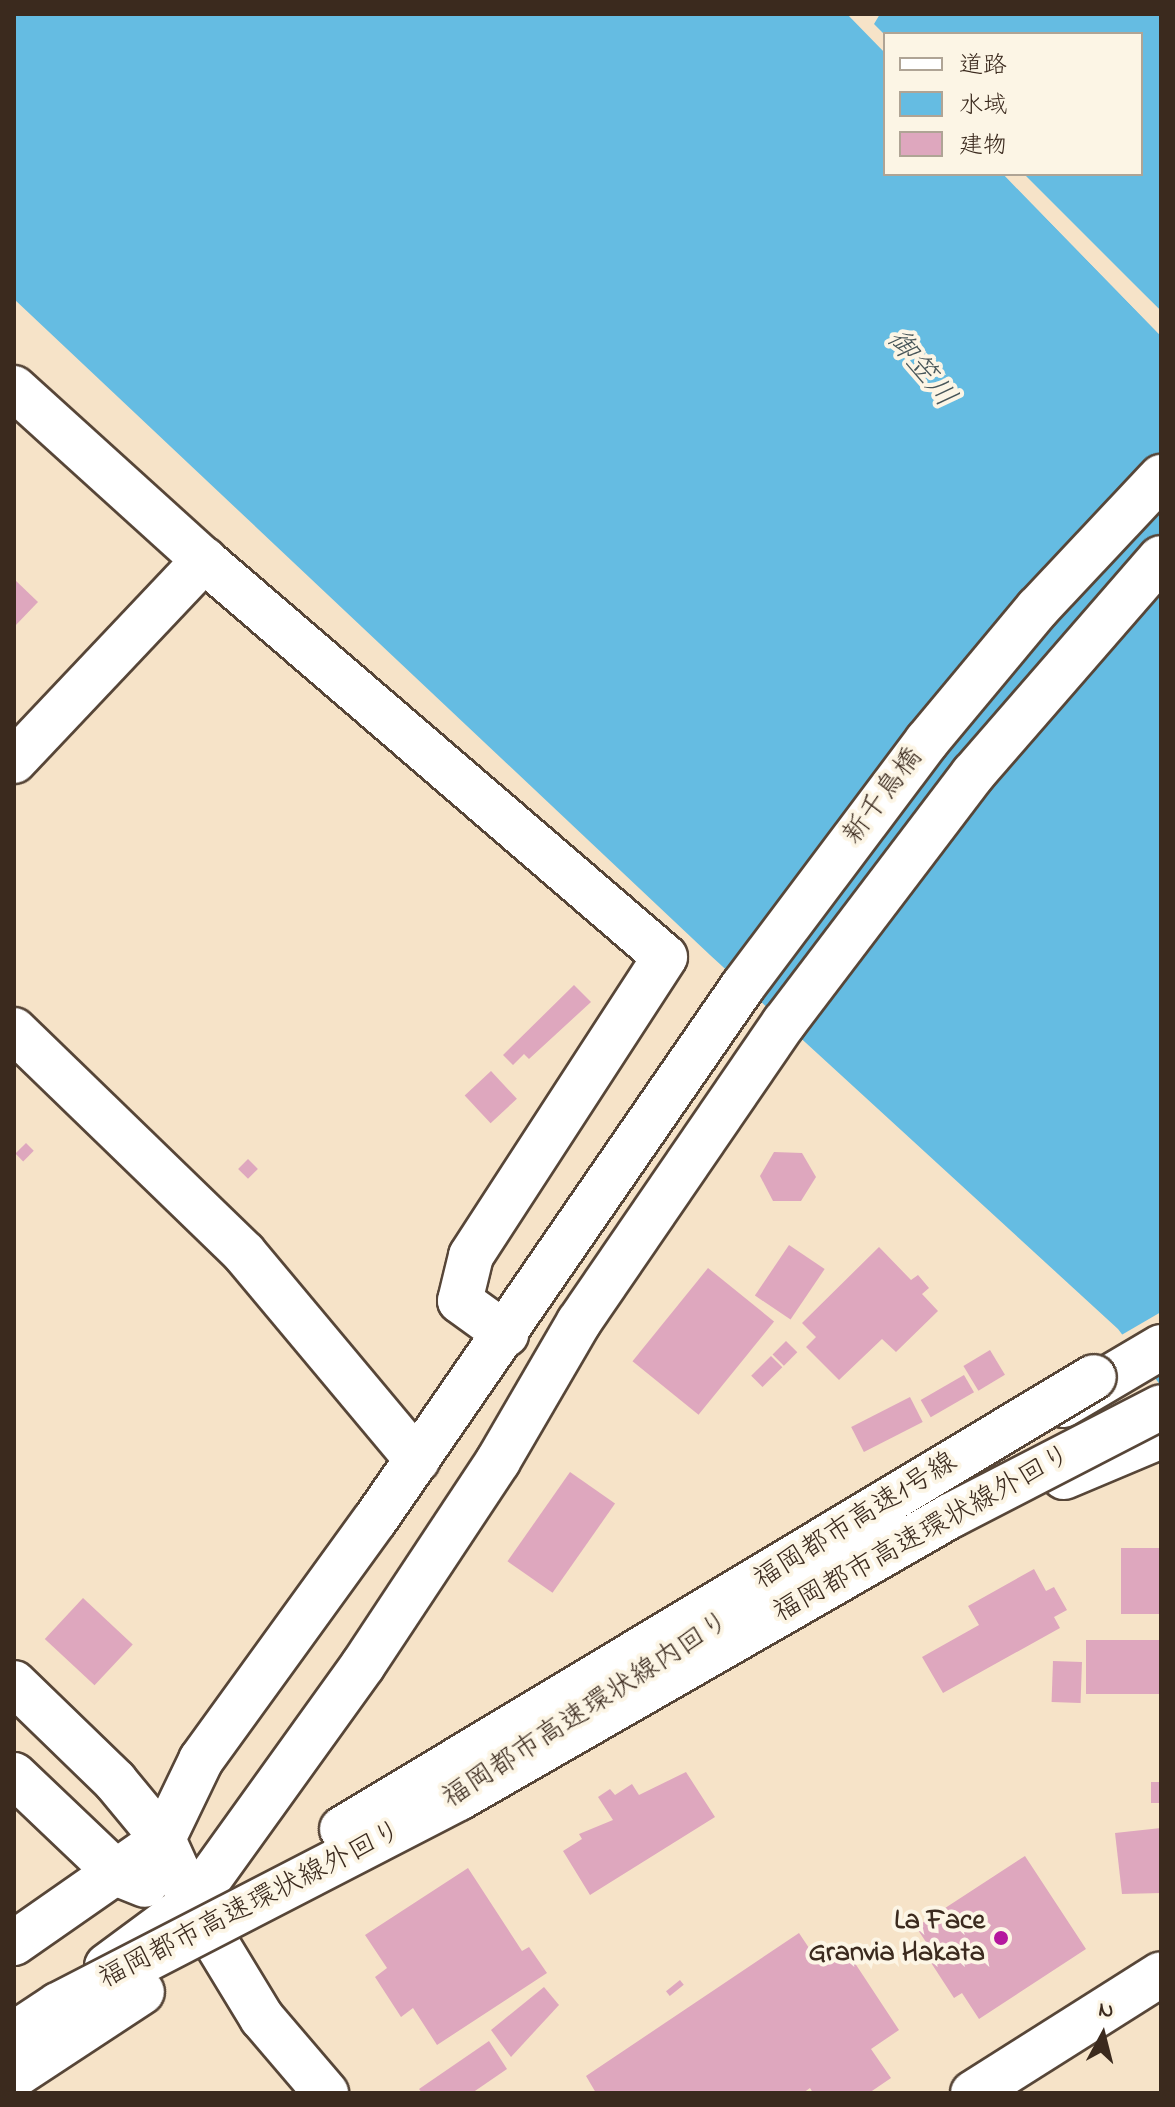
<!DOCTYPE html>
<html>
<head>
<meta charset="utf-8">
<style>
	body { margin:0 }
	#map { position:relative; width:1175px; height:2107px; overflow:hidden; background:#f6e3c8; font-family:"Indie Flower","Klee One",sans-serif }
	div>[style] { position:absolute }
	.water>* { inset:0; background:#65bce2 }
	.pier>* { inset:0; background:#f6e3c8 }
	.building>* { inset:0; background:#dea7be; transform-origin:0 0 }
	.roads { filter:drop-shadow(2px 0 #574638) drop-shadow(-2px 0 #574638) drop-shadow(0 2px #574638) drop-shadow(0 -2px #574638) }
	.minor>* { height:44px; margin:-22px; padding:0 22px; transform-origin:22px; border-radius:22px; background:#fff }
	.tertiary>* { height:44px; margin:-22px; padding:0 22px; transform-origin:22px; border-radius:22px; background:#fff }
	.motorway>* { height:44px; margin:-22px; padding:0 22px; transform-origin:22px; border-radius:22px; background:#fff }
	.bridges { filter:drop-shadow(2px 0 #574638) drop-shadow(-2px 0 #574638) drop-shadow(0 2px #574638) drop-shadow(0 -2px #574638) }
	.motorway-bridge>* { height:44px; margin:-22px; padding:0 22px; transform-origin:22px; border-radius:22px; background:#fff }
	.dots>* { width:22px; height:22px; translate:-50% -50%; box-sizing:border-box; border:4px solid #fcf5e5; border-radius:50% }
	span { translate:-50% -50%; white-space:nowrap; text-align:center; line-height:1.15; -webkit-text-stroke:8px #fcf5e5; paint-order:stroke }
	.street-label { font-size:28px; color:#3b2a1e }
	.poi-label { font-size:28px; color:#3b2a1e; font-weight:700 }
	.right { translate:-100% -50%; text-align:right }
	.water-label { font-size:30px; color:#485659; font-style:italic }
	.frame { position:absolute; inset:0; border:16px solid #3b2a1e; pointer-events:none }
	.legend { position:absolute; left:883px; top:32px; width:260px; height:144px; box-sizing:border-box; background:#fcf5e5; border:2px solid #afa495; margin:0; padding:10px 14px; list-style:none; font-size:24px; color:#3b2a1e }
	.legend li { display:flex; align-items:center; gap:16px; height:40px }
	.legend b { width:40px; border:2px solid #afa495 }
	.north { position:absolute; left:1063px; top:1995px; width:80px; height:80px; -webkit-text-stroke:6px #fcf5e5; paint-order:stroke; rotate:7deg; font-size:22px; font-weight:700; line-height:32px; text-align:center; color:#3b2a1e }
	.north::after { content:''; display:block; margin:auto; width:28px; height:36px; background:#3b2a1e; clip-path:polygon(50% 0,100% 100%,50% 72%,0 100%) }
</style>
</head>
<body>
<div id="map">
	<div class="water">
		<div style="clip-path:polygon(14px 14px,847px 14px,885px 53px,885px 174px,1003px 174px,1161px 336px,1161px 1386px,1118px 1329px,710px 955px,14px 299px)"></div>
		<div style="clip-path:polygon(880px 14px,1161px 14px,1161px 311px,1024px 174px,1141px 174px,1141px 34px,885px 35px,874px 24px)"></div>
	</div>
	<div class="pier">
		<div style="clip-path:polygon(1003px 174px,1140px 308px,1161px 336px)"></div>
		<div style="clip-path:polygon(1020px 174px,1161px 311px,1161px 315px,1021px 177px)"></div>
		<div style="clip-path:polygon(1161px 1312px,1161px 1368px,1148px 1376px,1118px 1337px)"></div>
	</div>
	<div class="building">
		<div style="clip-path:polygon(14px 579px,38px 602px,14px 627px)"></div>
		<div style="clip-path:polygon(574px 985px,591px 1002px,529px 1059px,524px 1054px,513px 1065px,503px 1055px)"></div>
		<div style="left:491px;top:1071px;width:38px;height:36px;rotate:47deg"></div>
		<div style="left:26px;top:1143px;width:11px;height:15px;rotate:45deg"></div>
		<div style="clip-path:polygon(774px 1152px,802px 1153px,816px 1177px,801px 1201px,773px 1201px,760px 1176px)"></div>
		<div style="left:248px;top:1159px;width:14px;height:14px;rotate:45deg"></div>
		<div style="left:789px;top:1245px;width:43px;height:61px;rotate:34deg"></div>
		<div style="clip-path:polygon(879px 1247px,911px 1280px,918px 1275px,929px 1288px,922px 1294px,938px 1311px,896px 1352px,882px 1339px,839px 1380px,806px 1347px,816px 1337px,802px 1323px)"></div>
		<div style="left:708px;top:1268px;width:85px;height:120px;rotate:39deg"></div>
		<div style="left:786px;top:1341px;width:16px;height:19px;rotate:45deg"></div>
		<div style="left:990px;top:1350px;width:29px;height:31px;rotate:59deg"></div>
		<div style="left:771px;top:1356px;width:16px;height:28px;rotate:45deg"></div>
		<div style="left:964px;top:1375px;width:20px;height:50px;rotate:60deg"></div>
		<div style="left:910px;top:1397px;width:28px;height:66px;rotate:63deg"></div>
		<div style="left:570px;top:1472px;width:55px;height:109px;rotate:35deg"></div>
		<div style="left:1121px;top:1548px;width:40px;height:66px"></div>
		<div style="clip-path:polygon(1034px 1569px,1046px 1591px,1054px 1587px,1067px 1610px,1054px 1617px,1060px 1628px,943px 1693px,922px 1657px,979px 1625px,968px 1606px)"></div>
		<div style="left:83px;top:1598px;width:68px;height:56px;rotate:43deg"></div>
		<div style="left:1161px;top:1640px;width:54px;height:75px;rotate:90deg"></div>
		<div style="left:1053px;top:1661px;width:29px;height:41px;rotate:2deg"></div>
		<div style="clip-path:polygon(686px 1772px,715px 1817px,590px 1895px,563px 1851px,582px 1839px,579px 1834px,613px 1820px,598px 1797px,610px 1789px,615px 1795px,632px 1784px,639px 1795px)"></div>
		<div style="left:1151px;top:1782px;width:10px;height:21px"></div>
		<div style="clip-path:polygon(1161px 1828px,1161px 1893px,1122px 1894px,1115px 1833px)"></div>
		<div style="clip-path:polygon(1025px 1856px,1086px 1949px,979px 2019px,962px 1993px,954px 1998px,926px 1955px,932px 1951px,916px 1927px)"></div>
		<div style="clip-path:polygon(468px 1868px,522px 1951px,529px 1947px,547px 1973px,437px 2045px,413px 2008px,401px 2017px,375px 1977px,387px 1968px,365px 1935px)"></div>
		<div style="clip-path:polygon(799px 1933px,815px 1957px,841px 1942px,899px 2030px,871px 2049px,891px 2078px,869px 2093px,813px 2093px,810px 2088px,803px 2093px,596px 2093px,586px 2076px)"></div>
		<div style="left:680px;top:1980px;width:6px;height:18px;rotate:51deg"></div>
		<div style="clip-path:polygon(544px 1987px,559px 2005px,511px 2057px,491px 2030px)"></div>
		<div style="clip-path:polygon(489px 2041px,507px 2069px,472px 2093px,422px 2093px,419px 2089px)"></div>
	</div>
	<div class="roads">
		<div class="minor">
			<div style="left:14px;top:388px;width:256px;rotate:42.2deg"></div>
			<div style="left:204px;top:560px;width:608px;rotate:40.73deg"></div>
			<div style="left:665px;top:957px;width:356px;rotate:123deg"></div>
			<div style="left:471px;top:1256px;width:46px;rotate:103.7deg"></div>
			<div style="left:460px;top:1301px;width:57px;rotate:35.7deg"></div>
			<div style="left:14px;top:1030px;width:320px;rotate:44.1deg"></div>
			<div style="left:244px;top:1253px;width:270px;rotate:50.1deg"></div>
			<div style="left:973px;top:2093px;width:222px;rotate:-32.3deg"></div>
		</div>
		<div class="tertiary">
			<div style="left:14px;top:761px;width:277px;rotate:-46.6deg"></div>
			<div style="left:14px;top:1683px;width:141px;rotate:44.1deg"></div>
			<div style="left:115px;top:1781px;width:75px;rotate:50.4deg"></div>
			<div style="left:163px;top:1839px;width:70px;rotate:65.6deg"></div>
			<div style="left:192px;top:1903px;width:135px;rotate:58.7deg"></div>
			<div style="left:262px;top:2018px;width:99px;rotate:49.5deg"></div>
			<div style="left:14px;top:1775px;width:144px;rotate:43.6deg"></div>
			<div style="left:118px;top:1874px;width:29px;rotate:22deg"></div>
			<div style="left:14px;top:1943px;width:182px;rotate:-34.9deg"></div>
			<div style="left:163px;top:1839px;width:88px;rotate:-64.3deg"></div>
			<div style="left:201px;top:1760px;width:296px;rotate:-54.1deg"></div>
			<div style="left:375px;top:1520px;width:649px;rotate:-55.43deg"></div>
			<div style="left:743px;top:986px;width:306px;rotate:-53.1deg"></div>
			<div style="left:927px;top:741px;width:173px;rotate:-50.2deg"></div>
			<div style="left:1038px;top:608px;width:180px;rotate:-46.8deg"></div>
			<div style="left:107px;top:1966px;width:106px;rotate:-36.5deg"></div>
			<div style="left:192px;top:1903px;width:293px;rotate:-54.3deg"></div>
			<div style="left:363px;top:1665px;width:245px;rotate:-56.5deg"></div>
			<div style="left:498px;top:1461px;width:161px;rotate:-59.8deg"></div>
			<div style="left:579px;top:1322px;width:363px;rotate:-55.6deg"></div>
			<div style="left:784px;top:1023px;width:313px;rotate:-52.8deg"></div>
			<div style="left:973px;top:774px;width:286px;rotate:-49deg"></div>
		</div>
		<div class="motorway">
			<div style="left:1063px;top:1405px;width:114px;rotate:-30.6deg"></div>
			<div style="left:1064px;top:1477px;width:105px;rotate:-22.9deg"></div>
		</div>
	</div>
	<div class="bridges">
		<div class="motorway-bridge">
			<div style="left:342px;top:1829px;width:877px;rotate:-31.01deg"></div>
			<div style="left:14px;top:2034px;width:53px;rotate:-33.4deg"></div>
			<div style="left:58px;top:2005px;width:451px;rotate:-27.3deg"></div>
			<div style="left:459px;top:1798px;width:566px;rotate:-29.87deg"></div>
			<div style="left:950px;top:1516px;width:237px;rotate:-27.3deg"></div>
			<div style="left:14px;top:2076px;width:153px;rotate:-33.3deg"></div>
		</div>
	</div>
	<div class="dots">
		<div style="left:1001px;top:1938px;background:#b5179e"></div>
	</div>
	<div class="street-label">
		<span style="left:884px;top:797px;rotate:-53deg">新千鳥橋</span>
		<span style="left:856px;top:1522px;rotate:-32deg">福岡都市高速1号線</span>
		<span style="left:923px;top:1535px;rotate:-29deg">福岡都市高速環状線外回り</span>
		<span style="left:587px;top:1711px;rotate:-33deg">福岡都市高速環状線内回り</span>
		<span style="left:251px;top:1906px;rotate:-27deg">福岡都市高速環状線外回り</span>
	</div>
	<div class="poi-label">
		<span class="right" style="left:985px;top:1938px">La Face<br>Granvia Hakata</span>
	</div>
	<div class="water-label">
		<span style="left:920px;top:369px;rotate:51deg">御笠川</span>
	</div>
	<div class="frame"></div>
	<ul class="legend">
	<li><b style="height:10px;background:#fff"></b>道路</li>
	<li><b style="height:22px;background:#65bce2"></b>水域</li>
	<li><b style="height:22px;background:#dea7be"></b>建物</li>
	</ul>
	<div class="north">N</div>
</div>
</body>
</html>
